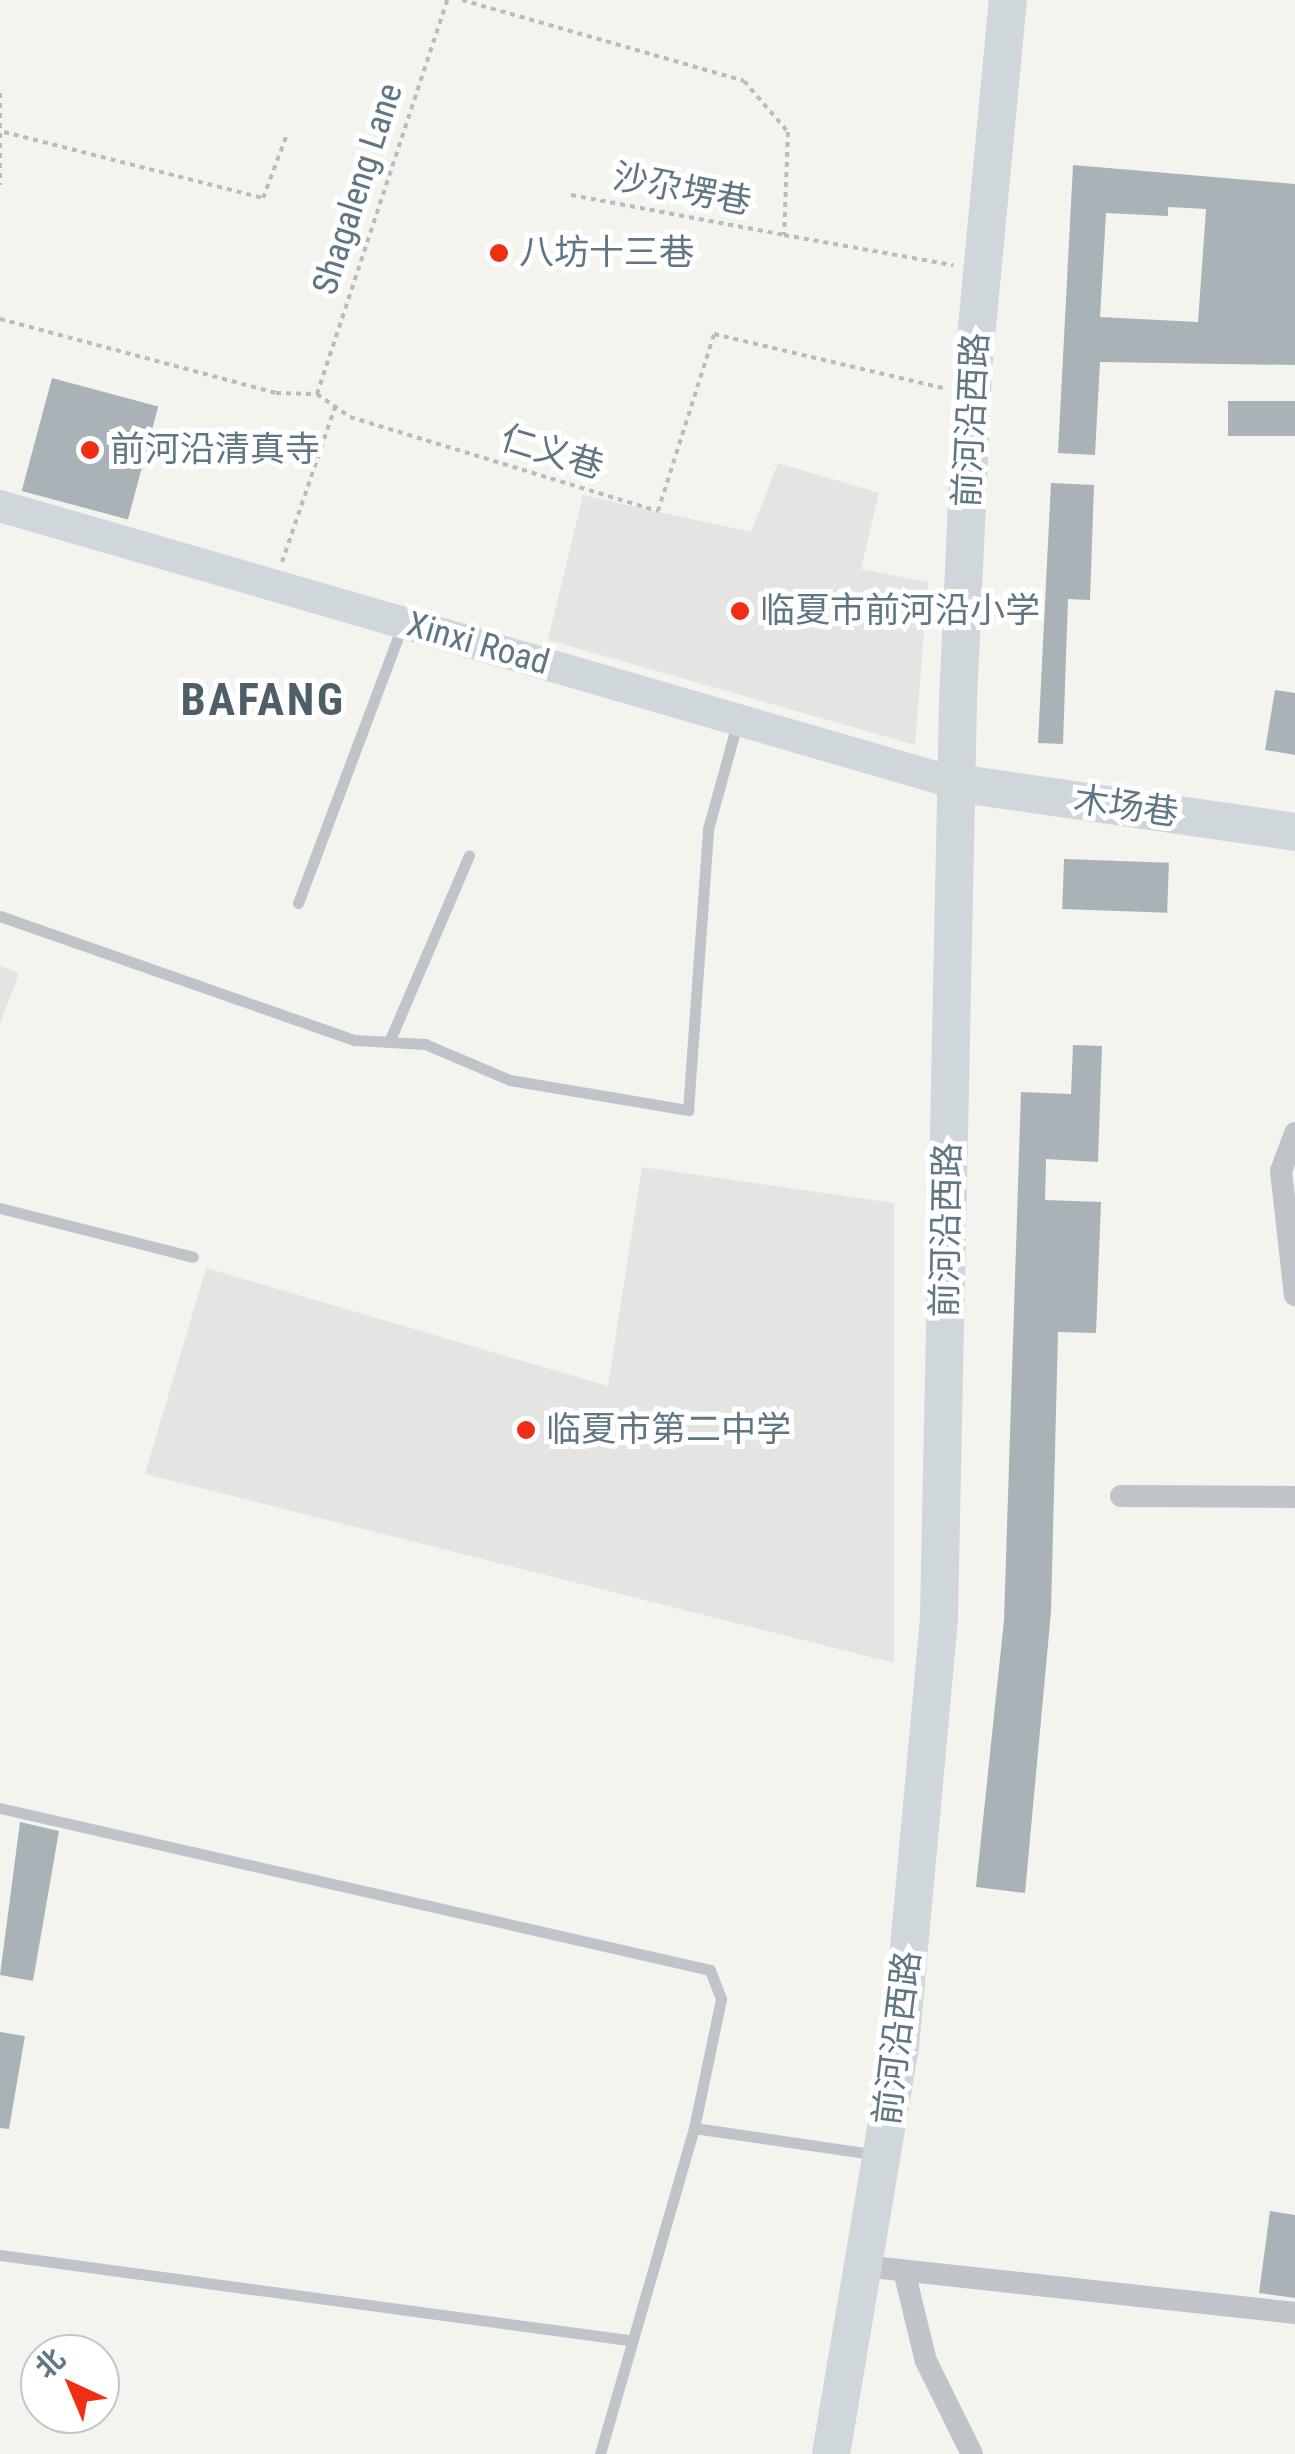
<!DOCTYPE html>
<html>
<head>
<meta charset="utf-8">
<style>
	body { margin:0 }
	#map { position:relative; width:1295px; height:2454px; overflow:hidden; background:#f4f4ef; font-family:"Roboto Condensed","Noto Sans SC",sans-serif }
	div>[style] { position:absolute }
	.built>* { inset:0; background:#e4e5e3 }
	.building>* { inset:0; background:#a9b3b7; transform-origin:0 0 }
	.path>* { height:4px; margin-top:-2px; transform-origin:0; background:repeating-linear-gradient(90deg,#b8bcbe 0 5px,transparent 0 10px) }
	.service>* { height:11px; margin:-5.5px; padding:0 5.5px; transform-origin:5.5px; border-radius:5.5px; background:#bec4c7 }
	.minor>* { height:22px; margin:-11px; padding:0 11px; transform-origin:11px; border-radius:11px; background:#bec4c7 }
	.secondary>* { height:32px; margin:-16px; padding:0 16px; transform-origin:16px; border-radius:16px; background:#d0d7da }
	.primary>* { height:38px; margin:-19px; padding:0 19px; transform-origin:19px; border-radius:19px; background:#d0d7da }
	.dots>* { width:28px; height:28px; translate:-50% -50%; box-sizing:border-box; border:5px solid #fff; border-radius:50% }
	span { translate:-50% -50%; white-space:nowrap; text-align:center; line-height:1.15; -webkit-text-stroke:10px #fff; paint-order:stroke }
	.street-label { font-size:35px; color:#607783 }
	.poi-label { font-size:35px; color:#607783 }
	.left { translate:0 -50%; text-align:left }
	.district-label { font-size:45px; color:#4f5f67; font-weight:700; letter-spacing:2.5px }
	.north { position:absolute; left:20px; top:2334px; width:100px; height:100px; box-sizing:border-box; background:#fff; border:2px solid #bfc9cd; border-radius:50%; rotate:316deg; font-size:28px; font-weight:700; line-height:40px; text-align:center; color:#607783 }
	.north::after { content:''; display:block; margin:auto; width:35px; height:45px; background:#f02e13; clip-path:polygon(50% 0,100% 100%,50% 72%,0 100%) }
</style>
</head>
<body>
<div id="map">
	<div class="built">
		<div style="clip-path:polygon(778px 463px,879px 493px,861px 569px,928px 582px,915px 745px,548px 640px,583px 495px,751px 532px)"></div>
		<div style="clip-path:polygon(0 966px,19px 973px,0 1024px)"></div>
		<div style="clip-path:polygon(642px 1167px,894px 1203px,894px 1663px,145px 1474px,206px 1268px,608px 1386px)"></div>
	</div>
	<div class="building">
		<div style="clip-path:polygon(evenodd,1073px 165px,1295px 184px,1295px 365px,1100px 362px,1095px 455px,1058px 453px,1073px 165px,1168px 207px,1206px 209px,1198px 322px,1100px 317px,1106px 213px,1168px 216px,1168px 207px)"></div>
		<div style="left:52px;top:378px;width:110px;height:117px;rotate:15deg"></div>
		<div style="left:1295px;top:401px;width:35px;height:67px;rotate:90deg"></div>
		<div style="clip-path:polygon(1051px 483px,1094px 485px,1090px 600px,1068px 599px,1063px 744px,1038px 743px)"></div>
		<div style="clip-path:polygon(1275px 690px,1295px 693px,1295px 755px,1265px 750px)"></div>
		<div style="left:1064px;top:859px;width:105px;height:50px;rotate:2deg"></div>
		<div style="clip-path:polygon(1073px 1045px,1102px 1046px,1098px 1162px,1046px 1159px,1045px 1200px,1101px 1202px,1096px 1333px,1058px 1332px,1051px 1612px,1025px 1893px,976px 1887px,1004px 1620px,1021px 1092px,1071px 1094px)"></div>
		<div style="clip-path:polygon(20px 1822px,59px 1831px,33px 1981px,0 1975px)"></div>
		<div style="clip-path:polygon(0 2032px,25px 2036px,9px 2129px,0 2128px)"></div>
		<div style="clip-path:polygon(1270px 2211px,1295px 2215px,1295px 2298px,1259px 2293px)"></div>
	</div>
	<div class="path">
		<div style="left:462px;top:0;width:293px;rotate:16deg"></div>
		<div style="left:744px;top:81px;width:67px;rotate:49.2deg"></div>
		<div style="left:788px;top:132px;width:103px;rotate:92.2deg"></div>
		<div style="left:784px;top:235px;width:172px;rotate:10.1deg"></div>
		<div style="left:0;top:93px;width:92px;rotate:90deg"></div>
		<div style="left:4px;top:132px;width:267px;rotate:14.3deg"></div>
		<div style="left:263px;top:198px;width:65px;rotate:-69.3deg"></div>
		<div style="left:571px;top:195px;width:217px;rotate:10.6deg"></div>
		<div style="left:0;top:319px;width:286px;rotate:15deg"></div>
		<div style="left:276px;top:393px;width:41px;rotate:1.4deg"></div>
		<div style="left:317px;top:394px;width:40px;rotate:34.9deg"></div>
		<div style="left:350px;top:417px;width:322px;rotate:17deg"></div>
		<div style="left:658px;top:511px;width:186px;rotate:-72.4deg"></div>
		<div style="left:714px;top:334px;width:235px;rotate:13.3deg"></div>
		<div style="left:317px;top:394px;width:415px;rotate:-71.7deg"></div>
		<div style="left:282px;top:562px;width:164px;rotate:-71.1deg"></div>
	</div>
	<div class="service">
		<div style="left:298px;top:903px;width:295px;rotate:-69.4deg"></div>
		<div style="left:0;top:916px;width:376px;rotate:19.3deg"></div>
		<div style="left:355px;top:1040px;width:70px;rotate:3.3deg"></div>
		<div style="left:425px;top:1044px;width:92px;rotate:23deg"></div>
		<div style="left:510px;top:1080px;width:181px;rotate:9.6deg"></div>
		<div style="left:688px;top:1110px;width:282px;rotate:-85.9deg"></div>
		<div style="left:708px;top:829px;width:109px;rotate:-74.6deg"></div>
		<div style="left:389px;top:1042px;width:203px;rotate:-66.8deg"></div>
		<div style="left:0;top:1208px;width:199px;rotate:14.2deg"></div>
		<div style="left:0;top:1808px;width:728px;rotate:12.85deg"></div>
		<div style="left:710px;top:1970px;width:31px;rotate:69deg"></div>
		<div style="left:721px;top:1999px;width:132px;rotate:101.8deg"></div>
		<div style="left:694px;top:2128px;width:339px;rotate:106.1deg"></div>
		<div style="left:694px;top:2128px;width:186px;rotate:8.3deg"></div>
		<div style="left:0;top:2255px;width:634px;rotate:7.71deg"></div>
	</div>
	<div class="minor">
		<div style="left:1295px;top:1133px;width:40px;rotate:110.2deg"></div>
		<div style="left:1281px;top:1171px;width:125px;rotate:83.6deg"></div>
		<div style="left:1121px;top:1496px;width:174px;rotate:0.3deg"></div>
		<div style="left:863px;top:2266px;width:435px;rotate:6.2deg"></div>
		<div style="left:904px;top:2271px;width:93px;rotate:76.3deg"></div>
		<div style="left:926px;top:2361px;width:104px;rotate:63.7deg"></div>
	</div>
	<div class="secondary">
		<div style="left:0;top:506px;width:995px;rotate:16.16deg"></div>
	</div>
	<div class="primary">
		<div style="left:956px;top:783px;width:343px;rotate:8.2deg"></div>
		<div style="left:831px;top:2454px;width:413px;rotate:-80.4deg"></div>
		<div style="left:900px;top:2047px;width:433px;rotate:-84.8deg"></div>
		<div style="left:939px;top:1616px;width:915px;rotate:-88.81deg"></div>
		<div style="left:958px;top:701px;width:332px;rotate:-87.4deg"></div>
		<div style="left:973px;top:369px;width:371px;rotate:-84.6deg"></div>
	</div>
	<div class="dots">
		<div style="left:499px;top:253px;background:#f02e13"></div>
		<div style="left:90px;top:450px;background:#f02e13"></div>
		<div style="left:740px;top:611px;background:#f02e13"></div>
		<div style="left:526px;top:1430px;background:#f02e13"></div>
	</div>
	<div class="street-label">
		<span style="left:358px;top:189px;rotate:-72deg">Shagaleng Lane</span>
		<span style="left:682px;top:190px;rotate:11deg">沙尕塄巷</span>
		<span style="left:972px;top:420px;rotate:-87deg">前河沿西路</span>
		<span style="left:552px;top:453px;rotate:17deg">仁义巷</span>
		<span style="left:478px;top:644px;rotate:16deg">Xinxi Road</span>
		<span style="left:1126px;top:807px;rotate:8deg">木场巷</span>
		<span style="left:947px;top:1230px;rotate:-89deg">前河沿西路</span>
		<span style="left:898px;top:2038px;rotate:-83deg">前河沿西路</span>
	</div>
	<div class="poi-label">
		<span class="left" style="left:519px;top:253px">八坊十三巷</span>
		<span class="left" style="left:110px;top:450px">前河沿清真寺</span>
		<span class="left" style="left:760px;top:611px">临夏市前河沿小学</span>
		<span class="left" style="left:546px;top:1430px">临夏市第二中学</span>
	</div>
	<div class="district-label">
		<span style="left:263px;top:700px">BAFANG</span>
	</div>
	<div class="north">北</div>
</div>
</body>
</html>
